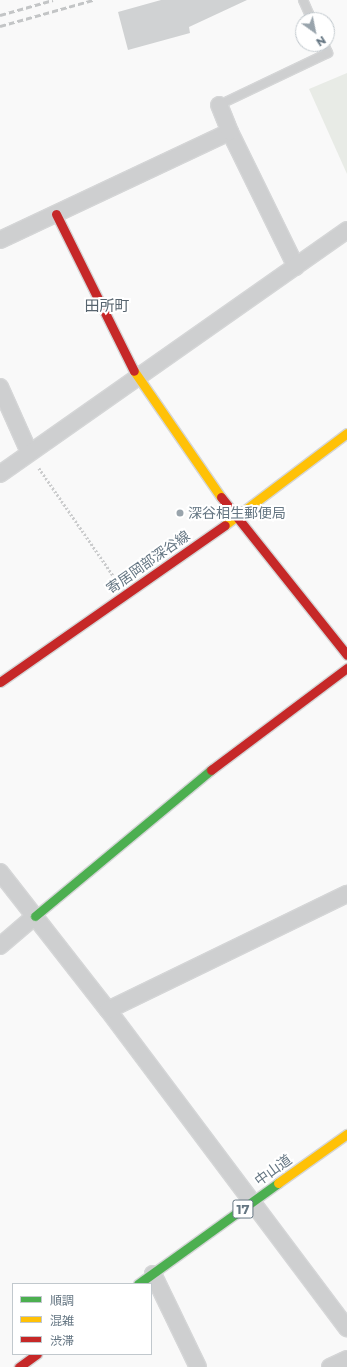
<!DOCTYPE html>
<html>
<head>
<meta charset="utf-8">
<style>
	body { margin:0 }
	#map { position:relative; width:347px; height:1367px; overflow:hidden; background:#f9f9f9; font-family:Montserrat,"Noto Sans JP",sans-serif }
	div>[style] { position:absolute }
	.green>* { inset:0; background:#e8ebe6 }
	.building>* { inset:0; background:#d0d2d3 }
	.path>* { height:2.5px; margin-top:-1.25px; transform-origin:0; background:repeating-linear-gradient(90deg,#cbcccd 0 2px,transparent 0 4px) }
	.roads { filter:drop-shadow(1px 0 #d5d6d7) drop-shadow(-1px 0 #d5d6d7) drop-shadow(0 1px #d5d6d7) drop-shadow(0 -1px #d5d6d7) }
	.lane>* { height:8px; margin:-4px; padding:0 4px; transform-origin:4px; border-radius:4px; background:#cecfd0 }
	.street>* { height:16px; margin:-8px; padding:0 8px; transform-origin:8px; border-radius:8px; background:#cecfd0 }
	.fast>* { height:9px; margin:-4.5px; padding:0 4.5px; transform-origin:4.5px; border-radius:4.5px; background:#4caf50 }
	.slow>* { height:9px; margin:-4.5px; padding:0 4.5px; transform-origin:4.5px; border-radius:4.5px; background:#ffc107 }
	.jam>* { height:9px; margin:-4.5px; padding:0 4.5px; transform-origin:4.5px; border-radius:4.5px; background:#c62828 }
	.rail>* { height:3px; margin-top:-1.5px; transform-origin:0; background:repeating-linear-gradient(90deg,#c3c5c6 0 6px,transparent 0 9px) }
	.dots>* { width:11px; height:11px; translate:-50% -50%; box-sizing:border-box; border:2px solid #fff; border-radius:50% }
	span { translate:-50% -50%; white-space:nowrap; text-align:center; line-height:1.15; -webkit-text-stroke:4px #fff; paint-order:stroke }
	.shield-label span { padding:1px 3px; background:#fff; border:1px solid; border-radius:3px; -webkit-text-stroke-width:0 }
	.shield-label { font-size:13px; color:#657683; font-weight:700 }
	.poi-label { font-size:14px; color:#657683 }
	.left { translate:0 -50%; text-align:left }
	.street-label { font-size:14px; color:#657683 }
	.neighbourhood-label { font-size:15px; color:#57646e }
	.legend { position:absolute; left:12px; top:1283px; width:140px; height:72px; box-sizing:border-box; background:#fff; border:1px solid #c1c8cd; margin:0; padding:5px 7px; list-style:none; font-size:12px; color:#657683 }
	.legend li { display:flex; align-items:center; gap:8px; height:20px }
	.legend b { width:20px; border:1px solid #c1c8cd }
	.north { position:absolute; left:295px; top:12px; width:40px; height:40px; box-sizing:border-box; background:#fff; border:1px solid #c1c8cd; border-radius:50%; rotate:147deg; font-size:11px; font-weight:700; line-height:16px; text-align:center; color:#657683 }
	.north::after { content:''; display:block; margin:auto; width:14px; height:18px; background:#99a4ac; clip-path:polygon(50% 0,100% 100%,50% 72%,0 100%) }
</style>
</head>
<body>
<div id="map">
	<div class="green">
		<div style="clip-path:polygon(347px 73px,347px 174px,309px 89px)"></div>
	</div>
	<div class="building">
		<div style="clip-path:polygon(161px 0,247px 0,189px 27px,190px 33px,128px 50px,118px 12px)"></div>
	</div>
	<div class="path">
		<div style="left:39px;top:468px;width:134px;rotate:55.4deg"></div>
	</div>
	<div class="roads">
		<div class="lane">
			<div style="left:303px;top:0;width:22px;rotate:66deg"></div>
			<div style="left:219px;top:105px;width:121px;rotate:-25.5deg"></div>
			<div style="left:328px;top:53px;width:10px;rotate:-114deg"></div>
		</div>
		<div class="street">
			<div style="left:230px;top:132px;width:150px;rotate:63.9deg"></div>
			<div style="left:0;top:240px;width:254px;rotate:-25.2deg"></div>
			<div style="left:230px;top:132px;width:29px;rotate:-112deg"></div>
			<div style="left:0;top:387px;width:71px;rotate:66deg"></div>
			<div style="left:0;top:474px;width:424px;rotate:-35.1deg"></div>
			<div style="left:0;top:872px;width:175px;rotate:52deg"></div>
			<div style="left:108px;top:1010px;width:398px;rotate:53.1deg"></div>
			<div style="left:0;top:946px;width:46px;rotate:-40.6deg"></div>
			<div style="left:108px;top:1010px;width:266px;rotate:-25.9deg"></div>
			<div style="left:153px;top:1274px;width:103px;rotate:64.2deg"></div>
			<div style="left:330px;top:1367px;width:19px;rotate:-25deg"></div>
		</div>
		<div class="fast">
			<div style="left:35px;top:916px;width:229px;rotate:-39.7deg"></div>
			<div style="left:138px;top:1284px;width:173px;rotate:-35.8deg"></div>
		</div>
		<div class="slow">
			<div style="left:134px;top:371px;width:153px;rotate:55.4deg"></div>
			<div style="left:225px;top:525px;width:153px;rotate:-37deg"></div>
			<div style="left:278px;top:1183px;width:85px;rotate:-35.4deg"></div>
		</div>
		<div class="jam">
			<div style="left:56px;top:214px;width:175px;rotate:63.6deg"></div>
			<div style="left:221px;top:497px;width:202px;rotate:51.4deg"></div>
			<div style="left:0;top:682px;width:274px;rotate:-34.9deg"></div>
			<div style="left:211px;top:770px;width:170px;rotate:-36.9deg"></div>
			<div style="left:19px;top:1367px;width:22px;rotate:-36deg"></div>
		</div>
	</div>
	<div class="rail">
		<div style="left:0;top:15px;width:55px;rotate:-15.8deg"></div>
		<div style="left:0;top:26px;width:97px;rotate:-15.6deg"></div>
	</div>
	<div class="dots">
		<div style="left:180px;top:513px;background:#99a4ac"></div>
	</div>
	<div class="shield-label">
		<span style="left:243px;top:1209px">17</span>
	</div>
	<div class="poi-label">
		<span class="left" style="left:188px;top:513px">深谷相生郵便局</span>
	</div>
	<div class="street-label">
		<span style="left:148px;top:562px;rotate:-35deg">寄居岡部深谷線</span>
		<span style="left:273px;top:1170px;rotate:-36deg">中山道</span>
	</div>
	<div class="neighbourhood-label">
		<span style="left:107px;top:306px">田所町</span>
	</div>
	<ul class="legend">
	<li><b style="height:5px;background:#4caf50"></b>順調</li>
	<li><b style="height:5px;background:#ffc107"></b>混雑</li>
	<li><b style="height:5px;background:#c62828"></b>渋滞</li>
	</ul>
	<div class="north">N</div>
</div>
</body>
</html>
